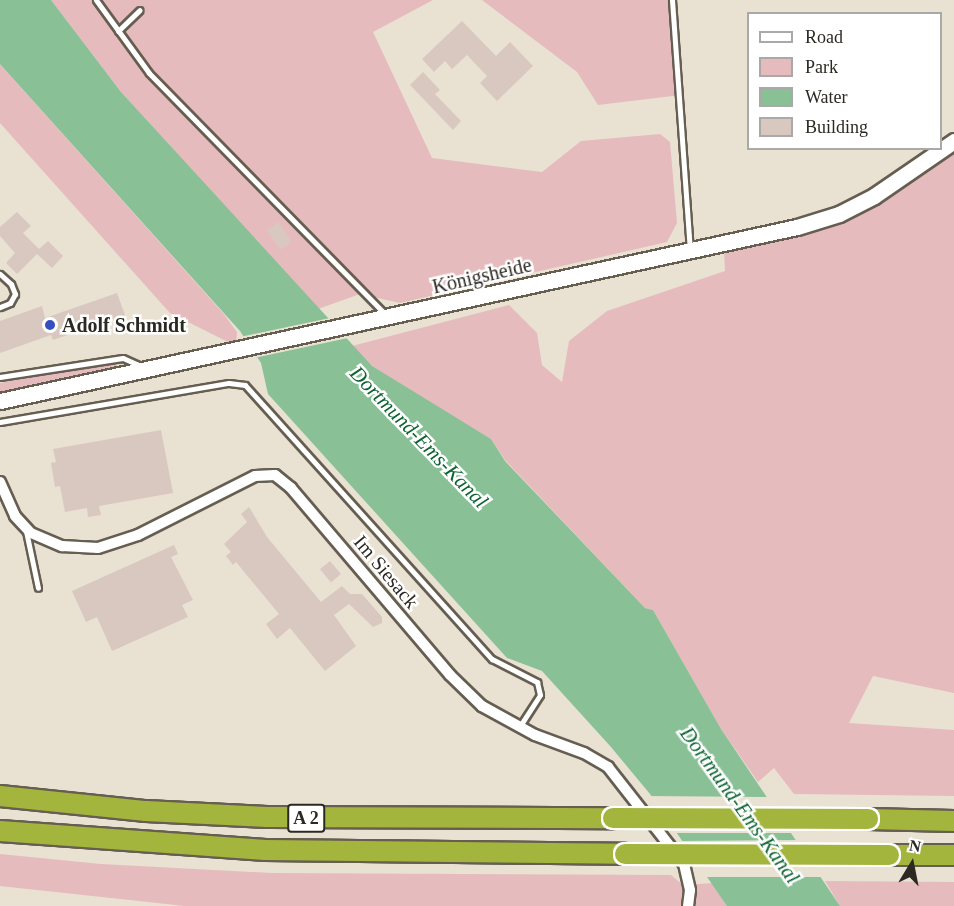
<!DOCTYPE html>
<html>
<head>
<meta charset="utf-8">
<style>
	body { margin:0 }
	#map { position:relative; width:954px; height:906px; overflow:hidden; background:#e9e1d2; font-family:Georgia,serif }
	div>[style] { position:absolute }
	.green>* { inset:0; background:#e6bbbe }
	.water>* { inset:0; background:#89c096 }
	.pier>* { inset:0; background:#e9e1d2 }
	.building>* { inset:0; background:#d9c8c0; transform-origin:0 0 }
	.roads { filter:drop-shadow(2px 0 #655e51) drop-shadow(-2px 0 #655e51) drop-shadow(0 2px #655e51) drop-shadow(0 -2px #655e51) }
	.lane>* { height:5px; margin:-2.5px; padding:0 2.5px; transform-origin:2.5px; border-radius:2.5px; background:#fff }
	.street>* { height:10px; margin:-5px; padding:0 5px; transform-origin:5px; border-radius:5px; background:#fff }
	.secondary>* { height:15px; margin:-7.5px; padding:0 7.5px; transform-origin:7.5px; border-radius:7.5px; background:#fff }
	.highway>* { height:20px; margin:-10px; padding:0 10px; transform-origin:10px; border-radius:10px; background:#a4b53e }
	.bridges { filter:drop-shadow(2px 0 #fff) drop-shadow(-2px 0 #fff) drop-shadow(0 2px #fff) drop-shadow(0 -2px #fff) }
	.highway-bridge>* { height:20px; margin:-10px; padding:0 10px; transform-origin:10px; border-radius:10px; background:#a4b53e }
	.dots>* { width:16px; height:16px; translate:-50% -50%; box-sizing:border-box; border:3px solid #fff; border-radius:50% }
	span { translate:-50% -50%; white-space:nowrap; text-align:center; line-height:1.15; -webkit-text-stroke:5px #fff; paint-order:stroke }
	.shield-label span { padding:2px 4px; background:#fff; border:2px solid; border-radius:4px; -webkit-text-stroke-width:0 }
	.shield-label { font-size:18px; color:#2c2923; font-weight:700 }
	.street-label { font-size:20px; color:#2c2923 }
	.poi-label { font-size:20px; color:#2c2923; font-weight:700 }
	.left { translate:0 -50%; text-align:left }
	.water-label { font-size:21px; color:#0d6431; font-style:italic }
	.legend { position:absolute; left:747px; top:12px; width:195px; height:138px; box-sizing:border-box; background:#fff; border:2px solid #aba9a7; margin:0; padding:8px 10px; list-style:none; font-size:18px; color:#2c2923 }
	.legend li { display:flex; align-items:center; gap:12px; height:30px }
	.legend b { width:30px; border:2px solid #aba9a7 }
	.north { position:absolute; left:882px; top:834px; width:60px; height:60px; -webkit-text-stroke:4px #fff; paint-order:stroke; rotate:10deg; font-size:16px; font-weight:700; line-height:24px; text-align:center; color:#2c2923 }
	.north::after { content:''; display:block; margin:auto; width:21px; height:27px; background:#2c2923; clip-path:polygon(50% 0,100% 100%,50% 72%,0 100%) }
</style>
</head>
<body>
<div id="map">
	<div class="green">
		<div style="clip-path:polygon(51px 0,433px 0,373px 32px,432px 158px,542px 172px,581px 141px,660px 134px,670px 142px,677px 223px,667px 242px,400px 303px,360px 294px,318px 309px,121px 92px)"></div>
		<div style="clip-path:polygon(482px 0,673px 0,681px 95px,598px 105px,577px 72px)"></div>
		<div style="clip-path:polygon(0 64px,223px 313px,237px 332px,236px 346px,170px 313px,0 123px)"></div>
		<div style="clip-path:polygon(954px 133px,954px 693px,873px 676px,849px 723px,954px 730px,954px 796px,794px 794px,774px 768px,758px 782px,721px 729px,653px 610px,645px 608px,505px 460px,491px 439px,404px 388px,372px 366px,352px 346px,509px 305px,537px 333px,542px 365px,562px 382px,569px 341px,607px 311px,725px 271px,724px 250px,800px 237px,883px 203px,925px 167px)"></div>
		<div style="clip-path:polygon(114px 363px,119px 368px,0 394px,0 383px)"></div>
		<div style="clip-path:polygon(0 854px,101px 864px,272px 873px,671px 875px,683px 885px,713px 883px,727px 906px,185px 906px,0 886px)"></div>
		<div style="clip-path:polygon(825px 881px,954px 882px,954px 906px,840px 906px)"></div>
	</div>
	<div class="water">
		<div style="clip-path:polygon(0 0,51px 0,121px 92px,372px 366px,491px 439px,505px 461px,645px 608px,653px 610px,721px 729px,840px 906px,727px 906px,650px 794px,611px 747px,542px 671px,507px 658px,268px 394px,261px 363px,240px 331px,0 64px)"></div>
	</div>
	<div class="pier">
		<div style="clip-path:polygon(330px 318px,348px 338px,254px 358px,240px 337px)"></div>
		<div style="clip-path:polygon(647px 796px,772px 797px,796px 833px,674px 833px)"></div>
		<div style="clip-path:polygon(801px 840px,826px 877px,705px 877px,679px 841px)"></div>
	</div>
	<div class="building">
		<div style="clip-path:polygon(462px 21px,496px 56px,510px 42px,533px 66px,497px 101px,480px 83px,487px 76px,467px 55px,452px 69px,445px 61px,434px 72px,422px 59px)"></div>
		<div style="clip-path:polygon(423px 72px,440px 90px,435px 94px,461px 121px,453px 130px,410px 85px)"></div>
		<div style="clip-path:polygon(17px 212px,31px 226px,23px 233px,39px 249px,48px 241px,63px 256px,52px 268px,37px 254px,17px 274px,6px 263px,15px 253px,0 236px,0 227px)"></div>
		<div style="left:278px;top:222px;width:24px;height:14px;rotate:55deg"></div>
		<div style="clip-path:polygon(117px 293px,125px 315px,53px 340px,51px 335px,0 353px,0 321px,42px 306px,45px 318px)"></div>
		<div style="clip-path:polygon(161px 430px,173px 493px,99px 506px,101px 515px,88px 517px,87px 508px,65px 512px,60px 486px,55px 487px,51px 463px,56px 462px,53px 449px)"></div>
		<div style="clip-path:polygon(249px 507px,267px 537px,321px 602px,342px 586px,350px 594px,362px 594px,382px 617px,382px 623px,373px 627px,349px 604px,334px 615px,356px 646px,325px 671px,290px 628px,277px 639px,266px 624px,279px 614px,236px 562px,233px 565px,226px 556px,231px 552px,224px 544px,247px 522px,241px 514px)"></div>
		<div style="clip-path:polygon(174px 545px,178px 554px,171px 557px,193px 600px,182px 605px,188px 617px,112px 651px,97px 617px,86px 622px,72px 591px)"></div>
		<div style="left:330px;top:561px;width:17px;height:13px;rotate:50deg"></div>
	</div>
	<div class="roads">
		<div class="lane">
			<div style="left:96px;top:0;width:90px;rotate:54deg"></div>
			<div style="left:149px;top:73px;width:339px;rotate:45.6deg"></div>
			<div style="left:672px;top:0;width:251px;rotate:85.9deg"></div>
			<div style="left:118px;top:31px;width:30px;rotate:-44deg"></div>
			<div style="left:0;top:274px;width:15px;rotate:42deg"></div>
			<div style="left:11px;top:284px;width:11px;rotate:68deg"></div>
			<div style="left:15px;top:294px;width:10px;rotate:119deg"></div>
			<div style="left:10px;top:303px;width:11px;rotate:158deg"></div>
			<div style="left:0;top:377px;width:124px;rotate:-8.8deg"></div>
			<div style="left:123px;top:358px;width:22px;rotate:24deg"></div>
			<div style="left:0;top:422px;width:232px;rotate:-9.7deg"></div>
			<div style="left:229px;top:383px;width:16px;rotate:7deg"></div>
			<div style="left:245px;top:385px;width:369px;rotate:48deg"></div>
			<div style="left:492px;top:659px;width:51px;rotate:27.1deg"></div>
			<div style="left:537px;top:682px;width:13px;rotate:77deg"></div>
			<div style="left:540px;top:695px;width:37px;rotate:123deg"></div>
			<div style="left:26px;top:531px;width:58px;rotate:78.1deg"></div>
		</div>
		<div class="street">
			<div style="left:0;top:482px;width:37px;rotate:66deg"></div>
			<div style="left:15px;top:516px;width:23px;rotate:47deg"></div>
			<div style="left:31px;top:533px;width:34px;rotate:23deg"></div>
			<div style="left:62px;top:546px;width:36px;rotate:3deg"></div>
			<div style="left:98px;top:548px;width:42px;rotate:-18deg"></div>
			<div style="left:138px;top:535px;width:131px;rotate:-26.8deg"></div>
			<div style="left:255px;top:476px;width:20px;rotate:-3deg"></div>
			<div style="left:275px;top:475px;width:21px;rotate:39deg"></div>
			<div style="left:291px;top:488px;width:245px;rotate:49.6deg"></div>
			<div style="left:450px;top:675px;width:45px;rotate:44.1deg"></div>
			<div style="left:482px;top:706px;width:60px;rotate:28.7deg"></div>
			<div style="left:535px;top:735px;width:52px;rotate:20.2deg"></div>
			<div style="left:584px;top:753px;width:28px;rotate:30deg"></div>
			<div style="left:608px;top:767px;width:123px;rotate:51.9deg"></div>
			<div style="left:684px;top:864px;width:27px;rotate:77deg"></div>
			<div style="left:690px;top:890px;width:16px;rotate:97deg"></div>
		</div>
		<div class="secondary">
			<div style="left:0;top:401px;width:816px;rotate:-12.32deg"></div>
			<div style="left:797px;top:227px;width:44px;rotate:-17.2deg"></div>
			<div style="left:839px;top:214px;width:39px;rotate:-27deg"></div>
			<div style="left:874px;top:196px;width:97px;rotate:-34.5deg"></div>
		</div>
		<div class="highway">
			<div style="left:0;top:796px;width:147px;rotate:5.9deg"></div>
			<div style="left:146px;top:811px;width:121px;rotate:2.8deg"></div>
			<div style="left:267px;top:817px;width:346px;rotate:0.2deg"></div>
			<div style="left:868px;top:819px;width:86px;rotate:1.3deg"></div>
			<div style="left:0;top:831px;width:266px;rotate:4.1deg"></div>
			<div style="left:265px;top:850px;width:360px;rotate:0.6deg"></div>
			<div style="left:889px;top:855px;width:65px"></div>
		</div>
	</div>
	<div class="bridges">
		<div class="highway-bridge">
			<div style="left:613px;top:818px;width:255px;rotate:0.2deg"></div>
			<div style="left:625px;top:854px;width:264px;rotate:0.2deg"></div>
		</div>
	</div>
	<div class="dots">
		<div style="left:50px;top:325px;background:#354fc0"></div>
	</div>
	<div class="shield-label">
		<span style="left:306px;top:818px">A 2</span>
	</div>
	<div class="street-label">
		<span style="left:482px;top:276px;rotate:-13deg">Königsheide</span>
		<span style="left:386px;top:572px;rotate:50deg">Im Siesack</span>
	</div>
	<div class="poi-label">
		<span class="left" style="left:62px;top:325px">Adolf Schmidt</span>
	</div>
	<div class="water-label">
		<span style="left:419px;top:437px;rotate:46deg">Dortmund-Ems-Kanal</span>
		<span style="left:740px;top:805px;rotate:54deg">Dortmund-Ems-Kanal</span>
	</div>
	<ul class="legend">
	<li><b style="height:8px;background:#fff"></b>Road</li>
	<li><b style="height:16px;background:#e6bbbe"></b>Park</li>
	<li><b style="height:16px;background:#89c096"></b>Water</li>
	<li><b style="height:16px;background:#d9c8c0"></b>Building</li>
	</ul>
	<div class="north">N</div>
</div>
</body>
</html>
